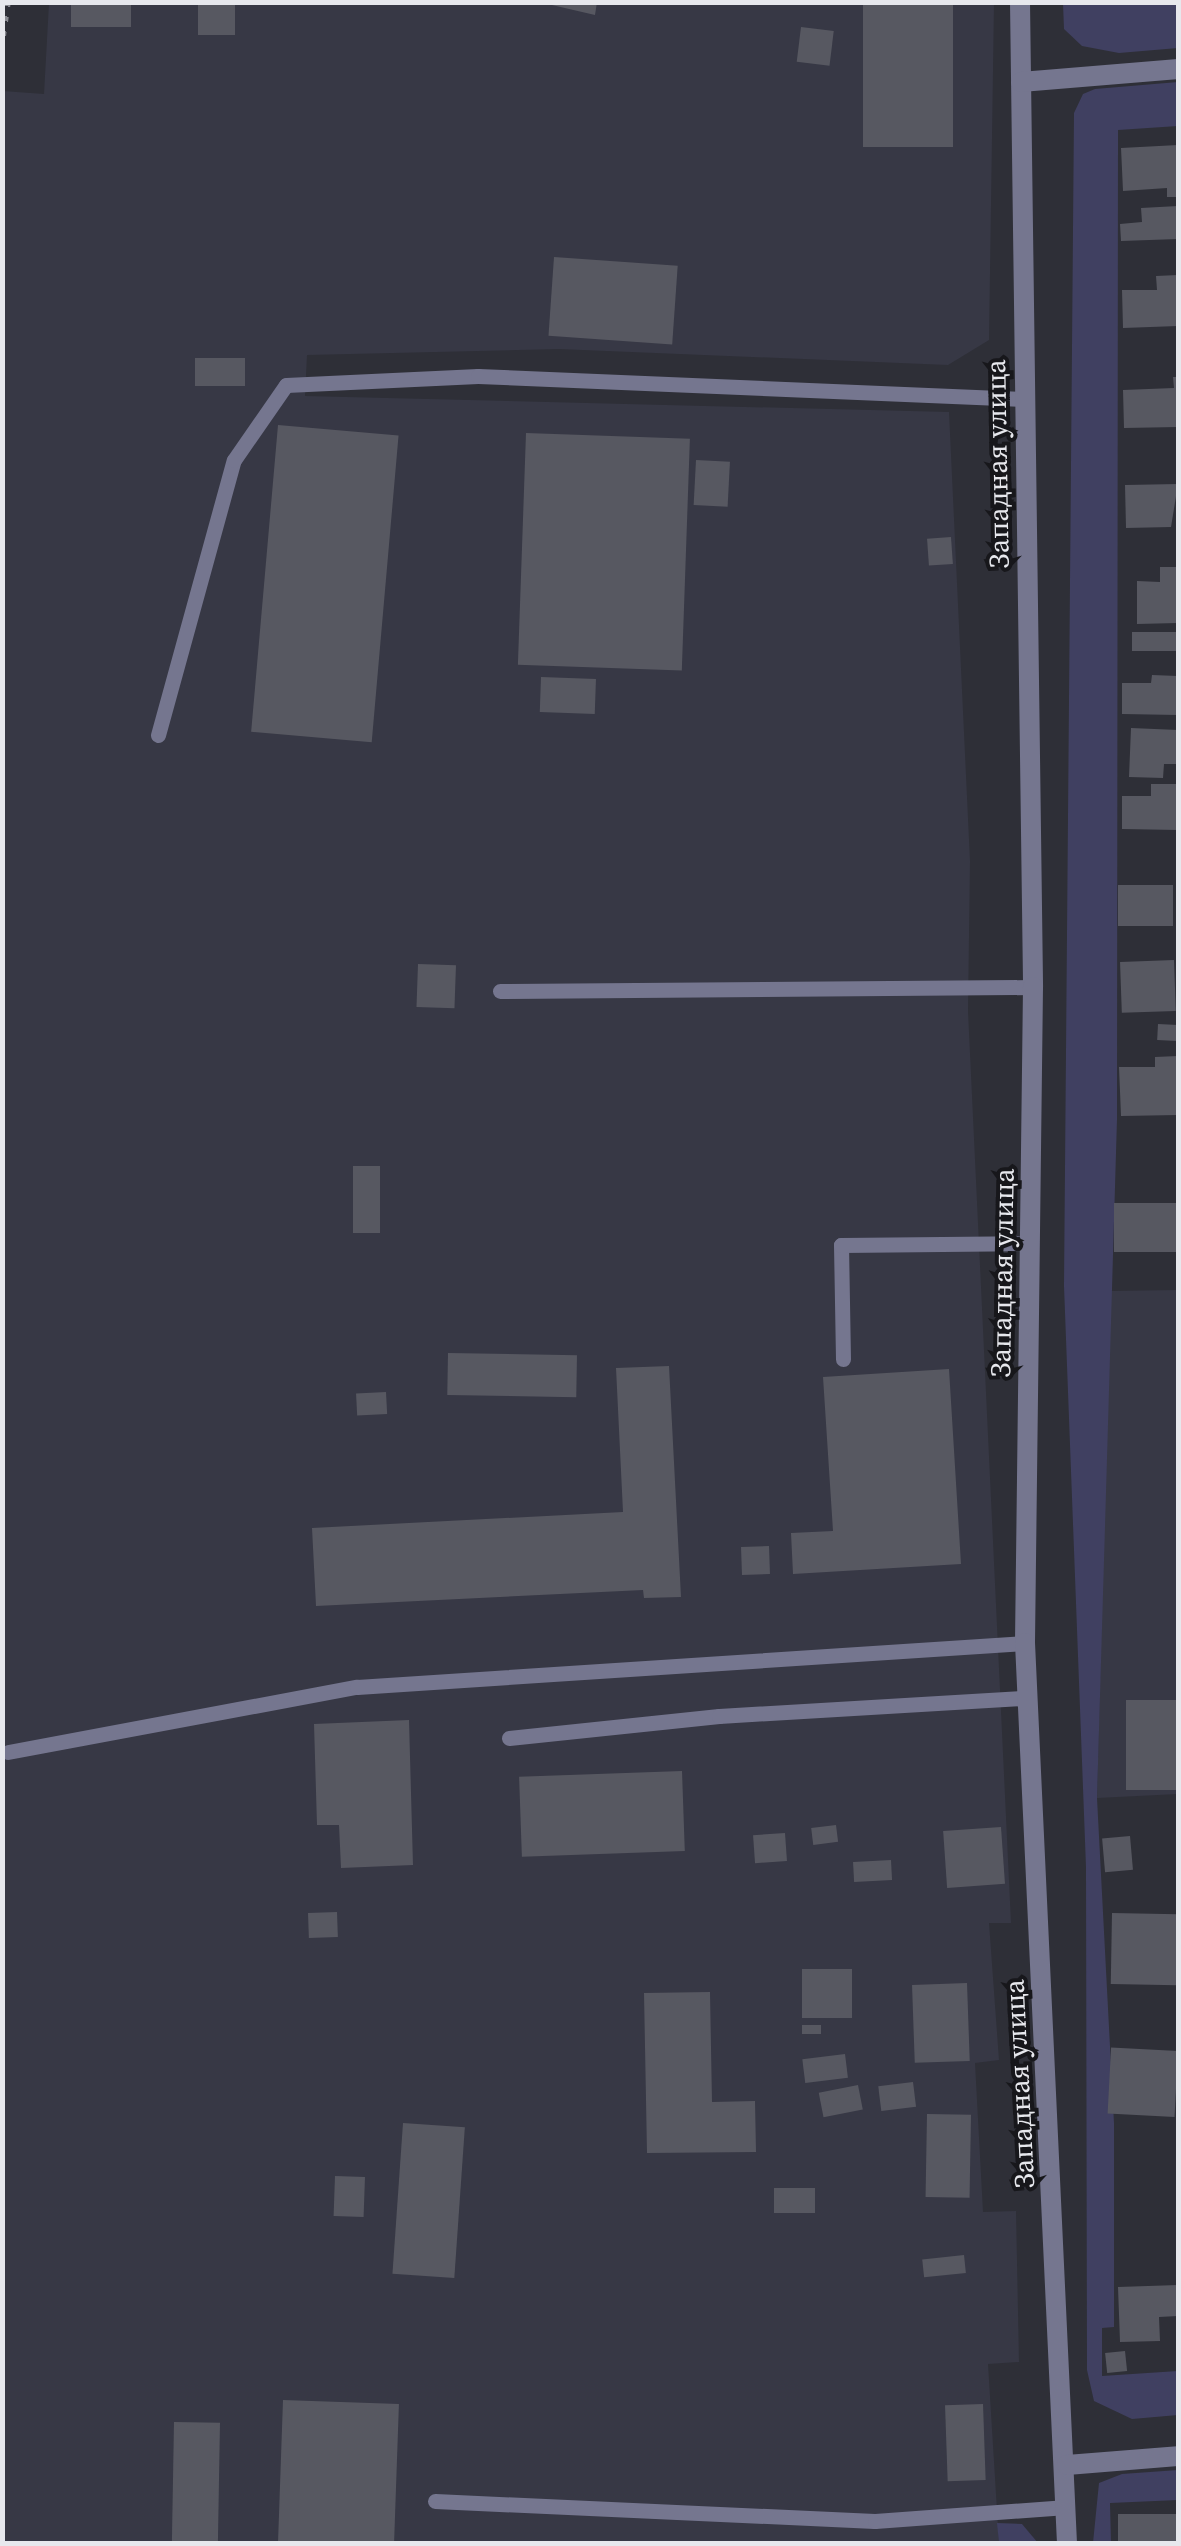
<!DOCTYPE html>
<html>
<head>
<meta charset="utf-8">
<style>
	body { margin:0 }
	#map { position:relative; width:1181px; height:2546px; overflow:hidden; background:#2e2f37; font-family:"Source Serif 4",serif }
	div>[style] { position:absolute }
	.built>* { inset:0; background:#373845 }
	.green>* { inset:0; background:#404061 }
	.building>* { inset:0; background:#575861; transform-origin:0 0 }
	.service>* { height:15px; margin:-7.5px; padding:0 7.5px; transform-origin:7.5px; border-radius:7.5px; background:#75768f }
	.minor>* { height:20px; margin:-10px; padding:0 10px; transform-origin:10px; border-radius:10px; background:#75768f }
	.rail>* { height:8px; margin-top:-4px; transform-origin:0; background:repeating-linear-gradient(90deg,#898a91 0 5px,transparent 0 15px) }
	span { translate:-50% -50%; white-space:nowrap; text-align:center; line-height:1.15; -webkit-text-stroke:8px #17171b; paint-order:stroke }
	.street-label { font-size:28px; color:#e7e8ed }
	.frame { position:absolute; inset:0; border:5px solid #e7e8ed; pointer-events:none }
</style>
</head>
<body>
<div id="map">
	<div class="built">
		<div style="clip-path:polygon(49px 3px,994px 3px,989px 340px,948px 365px,559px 349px,307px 355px,305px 396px,949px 412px,970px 861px,968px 1011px,1011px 1923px,989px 1923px,999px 2060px,975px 2063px,983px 2212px,1016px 2211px,1019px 2362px,988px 2364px,999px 2543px,3px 2544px,3px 91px,44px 94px)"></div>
		<div style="clip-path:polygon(1178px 1290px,1178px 1794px,1097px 1798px,1110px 1291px)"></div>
	</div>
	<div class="green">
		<div style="clip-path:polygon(1063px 3px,1178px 3px,1178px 48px,1119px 53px,1082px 46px,1064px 29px)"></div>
		<div style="clip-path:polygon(1178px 82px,1178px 126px,1118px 130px,1117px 1119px,1097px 1798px,1114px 2123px,1114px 2327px,1102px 2328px,1102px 2376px,1178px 2371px,1178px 2415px,1132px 2419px,1094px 2401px,1087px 2370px,1086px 1867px,1064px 1286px,1074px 113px,1083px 94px,1095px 89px)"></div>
		<div style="clip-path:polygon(1178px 2470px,1178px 2500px,1110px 2503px,1111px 2543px,1093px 2543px,1099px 2483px,1122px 2474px)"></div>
		<div style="clip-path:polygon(997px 2523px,1022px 2524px,1038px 2543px,999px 2543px)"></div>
	</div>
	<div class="building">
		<div style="left:71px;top:2px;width:60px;height:25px"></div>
		<div style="left:198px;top:2px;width:37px;height:33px"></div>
		<div style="clip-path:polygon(539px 2px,597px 2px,595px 15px)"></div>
		<div style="left:863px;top:2px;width:90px;height:145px"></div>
		<div style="left:801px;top:27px;width:33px;height:35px;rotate:7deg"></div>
		<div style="clip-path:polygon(1178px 145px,1178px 197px,1167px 197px,1167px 188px,1123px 191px,1121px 148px)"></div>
		<div style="clip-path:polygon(1178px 206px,1178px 239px,1121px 241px,1120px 224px,1142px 222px,1141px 208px)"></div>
		<div style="left:554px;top:257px;width:124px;height:79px;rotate:4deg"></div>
		<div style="clip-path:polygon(1178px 275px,1178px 326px,1123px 328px,1122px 290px,1157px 290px,1156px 276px)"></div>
		<div style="left:195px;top:358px;width:50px;height:28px"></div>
		<div style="clip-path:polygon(1173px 377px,1178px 377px,1178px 427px,1124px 428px,1123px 390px,1174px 388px)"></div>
		<div style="left:278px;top:425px;width:121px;height:308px;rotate:5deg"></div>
		<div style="left:526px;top:433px;width:164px;height:232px;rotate:2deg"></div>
		<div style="left:696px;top:460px;width:34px;height:45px;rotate:3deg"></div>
		<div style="clip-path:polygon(1178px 484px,1171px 527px,1126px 528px,1125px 485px)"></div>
		<div style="left:951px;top:537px;width:27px;height:24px;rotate:86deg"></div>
		<div style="clip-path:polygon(1160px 567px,1178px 567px,1178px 623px,1137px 624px,1137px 581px,1160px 582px)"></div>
		<div style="left:1132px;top:632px;width:46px;height:19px"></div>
		<div style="clip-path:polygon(1152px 675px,1178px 676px,1178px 715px,1122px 714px,1122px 683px,1151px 683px)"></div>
		<div style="left:541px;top:677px;width:55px;height:35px;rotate:2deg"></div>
		<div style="clip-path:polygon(1131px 728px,1178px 730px,1178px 764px,1164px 764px,1163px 778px,1129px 777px)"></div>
		<div style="clip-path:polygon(1151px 784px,1178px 784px,1178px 830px,1122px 829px,1122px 796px,1151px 796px)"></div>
		<div style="left:1118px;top:885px;width:55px;height:41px"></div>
		<div style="left:1174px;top:960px;width:51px;height:54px;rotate:88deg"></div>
		<div style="left:418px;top:964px;width:38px;height:43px;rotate:2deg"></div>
		<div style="left:1158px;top:1024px;width:20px;height:16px;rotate:3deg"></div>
		<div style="clip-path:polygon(1178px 1056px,1178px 1115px,1121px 1116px,1119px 1067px,1155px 1067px,1155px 1057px)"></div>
		<div style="left:353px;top:1166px;width:27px;height:67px"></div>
		<div style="left:1178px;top:1203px;width:49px;height:64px;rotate:90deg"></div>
		<div style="left:448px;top:1353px;width:129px;height:42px;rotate:1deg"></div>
		<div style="clip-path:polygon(669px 1366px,681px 1597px,644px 1598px,643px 1590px,316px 1606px,312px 1528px,623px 1512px,616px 1368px)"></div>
		<div style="clip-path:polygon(949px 1369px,961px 1564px,793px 1574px,791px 1533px,833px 1531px,823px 1377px)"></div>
		<div style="left:386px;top:1392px;width:22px;height:30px;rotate:87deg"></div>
		<div style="left:769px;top:1546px;width:28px;height:28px;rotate:88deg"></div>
		<div style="left:1178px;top:1700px;width:90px;height:52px;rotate:90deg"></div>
		<div style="clip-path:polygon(409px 1720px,413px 1865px,341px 1868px,339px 1825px,317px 1825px,314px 1724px)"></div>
		<div style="left:682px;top:1771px;width:80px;height:163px;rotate:88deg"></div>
		<div style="left:836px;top:1825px;width:17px;height:25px;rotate:83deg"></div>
		<div style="left:1001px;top:1827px;width:57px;height:58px;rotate:86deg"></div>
		<div style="left:785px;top:1833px;width:28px;height:32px;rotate:86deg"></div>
		<div style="left:1130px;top:1836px;width:34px;height:28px;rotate:85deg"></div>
		<div style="left:891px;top:1860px;width:20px;height:38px;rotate:87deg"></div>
		<div style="left:337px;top:1912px;width:25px;height:29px;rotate:88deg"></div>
		<div style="left:1112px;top:1913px;width:66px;height:71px;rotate:1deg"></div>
		<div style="left:802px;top:1969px;width:50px;height:49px"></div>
		<div style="left:967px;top:1983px;width:78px;height:55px;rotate:88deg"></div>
		<div style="clip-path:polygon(710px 1992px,712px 2102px,755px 2101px,756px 2152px,647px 2153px,644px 1993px)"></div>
		<div style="left:802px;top:2025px;width:19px;height:9px"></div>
		<div style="left:1178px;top:2051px;width:66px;height:67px;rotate:93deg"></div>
		<div style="left:845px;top:2054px;width:24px;height:43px;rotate:83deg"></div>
		<div style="left:913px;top:2082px;width:25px;height:35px;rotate:83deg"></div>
		<div style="left:858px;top:2085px;width:25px;height:40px;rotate:79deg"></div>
		<div style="left:927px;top:2114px;width:44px;height:83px;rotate:1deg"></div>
		<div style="left:403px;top:2123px;width:62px;height:151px;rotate:4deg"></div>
		<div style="left:335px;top:2176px;width:30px;height:40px;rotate:2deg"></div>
		<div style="left:815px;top:2188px;width:25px;height:41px;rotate:90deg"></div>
		<div style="left:964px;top:2255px;width:18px;height:42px;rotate:84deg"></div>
		<div style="clip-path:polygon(1178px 2285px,1178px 2316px,1159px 2317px,1160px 2341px,1120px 2342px,1118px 2287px)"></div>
		<div style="left:1125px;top:2351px;width:20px;height:20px;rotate:84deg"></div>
		<div style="left:283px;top:2400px;width:116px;height:144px;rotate:2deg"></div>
		<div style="left:983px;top:2404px;width:76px;height:38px;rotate:88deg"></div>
		<div style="left:174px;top:2422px;width:46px;height:122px;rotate:1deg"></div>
		<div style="left:1118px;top:2514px;width:60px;height:30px"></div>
	</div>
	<div class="service">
		<div style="left:158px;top:735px;width:285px;rotate:-74.6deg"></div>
		<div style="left:234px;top:460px;width:91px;rotate:-55.3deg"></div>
		<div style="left:286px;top:385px;width:192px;rotate:-2.7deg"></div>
		<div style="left:478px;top:376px;width:546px;rotate:2.41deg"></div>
		<div style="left:500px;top:991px;width:533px;rotate:-0.43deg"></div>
		<div style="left:843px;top:1359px;width:114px;rotate:-91deg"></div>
		<div style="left:841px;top:1245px;width:189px;rotate:-0.6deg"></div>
		<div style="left:509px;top:1738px;width:211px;rotate:-6deg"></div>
		<div style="left:719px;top:1716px;width:308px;rotate:-3.4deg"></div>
		<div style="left:8px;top:1752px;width:355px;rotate:-10.6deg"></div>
		<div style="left:357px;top:1687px;width:669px;rotate:-3.77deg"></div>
		<div style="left:435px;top:2501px;width:440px;rotate:2.6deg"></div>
		<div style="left:875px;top:2521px;width:192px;rotate:-4.2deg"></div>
	</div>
	<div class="minor">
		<div style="left:1020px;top:2px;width:985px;rotate:89.24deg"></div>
		<div style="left:1033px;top:987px;width:656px;rotate:90.7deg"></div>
		<div style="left:1025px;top:1643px;width:902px;rotate:87.33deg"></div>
		<div style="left:1021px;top:82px;width:158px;rotate:-4.7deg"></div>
		<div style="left:1067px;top:2465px;width:111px;rotate:-4.6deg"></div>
	</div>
	<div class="rail">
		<div style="left:2px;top:36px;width:34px;rotate:-82deg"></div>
	</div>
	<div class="street-label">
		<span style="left:997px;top:464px;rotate:-91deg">Западная улица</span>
		<span style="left:1002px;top:1273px;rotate:-89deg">Западная улица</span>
		<span style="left:1019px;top:2084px;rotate:-93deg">Западная улица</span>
	</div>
	<div class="frame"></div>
</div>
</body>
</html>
